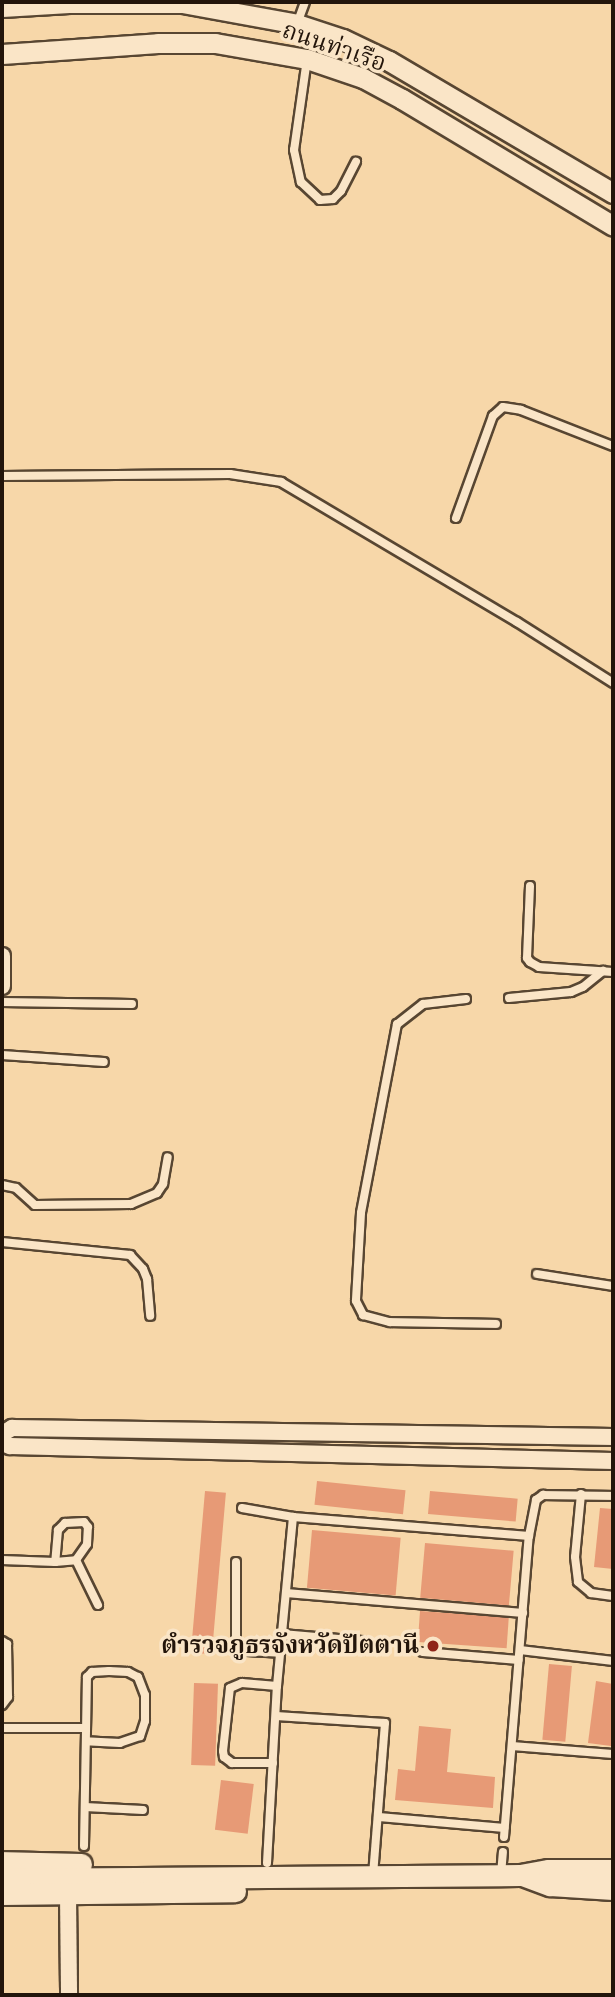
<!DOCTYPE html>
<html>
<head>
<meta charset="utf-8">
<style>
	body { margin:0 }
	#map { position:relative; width:615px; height:1997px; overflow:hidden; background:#f7d7a9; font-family:"IM FELL Great Primer","Noto Serif Thai",serif }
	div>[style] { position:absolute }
	.building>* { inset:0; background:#e79a76; transform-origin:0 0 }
	.roads { filter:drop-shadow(2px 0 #584632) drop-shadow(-2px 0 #584632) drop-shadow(0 2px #584632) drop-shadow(0 -2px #584632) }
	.service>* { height:8px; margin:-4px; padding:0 4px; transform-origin:4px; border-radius:4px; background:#fae5c7 }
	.minor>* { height:16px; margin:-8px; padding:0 8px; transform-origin:8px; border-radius:8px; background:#fae5c7 }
	.tertiary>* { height:19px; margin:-9.5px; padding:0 9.5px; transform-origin:9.5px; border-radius:9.5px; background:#fae5c7 }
	.secondary>* { height:21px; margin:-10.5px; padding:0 10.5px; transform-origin:10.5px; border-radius:10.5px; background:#fae5c7 }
	.dots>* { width:19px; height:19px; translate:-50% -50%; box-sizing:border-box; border:4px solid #fae5c7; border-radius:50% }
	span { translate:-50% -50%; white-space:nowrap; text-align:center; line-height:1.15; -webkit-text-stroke:7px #fae5c7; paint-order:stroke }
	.street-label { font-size:24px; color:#23150b }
	.poi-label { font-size:24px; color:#23150b; font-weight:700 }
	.right { translate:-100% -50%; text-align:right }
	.frame { position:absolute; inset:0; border:4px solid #23150b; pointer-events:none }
</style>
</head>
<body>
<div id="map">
	<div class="building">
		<div style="left:317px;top:1481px;width:89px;height:24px;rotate:6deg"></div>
		<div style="left:205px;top:1491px;width:21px;height:162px;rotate:5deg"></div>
		<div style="left:430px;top:1491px;width:88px;height:23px;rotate:5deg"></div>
		<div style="clip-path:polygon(600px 1508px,613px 1509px,613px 1569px,594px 1567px)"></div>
		<div style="left:312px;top:1530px;width:89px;height:58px;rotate:5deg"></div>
		<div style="left:425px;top:1543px;width:89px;height:55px;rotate:5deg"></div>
		<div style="left:420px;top:1611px;width:89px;height:31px;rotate:4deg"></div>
		<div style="left:549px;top:1664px;width:23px;height:76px;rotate:5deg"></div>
		<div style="clip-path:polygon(596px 1681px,613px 1684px,611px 1746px,588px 1743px)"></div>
		<div style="left:194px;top:1683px;width:24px;height:82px;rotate:2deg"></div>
		<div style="clip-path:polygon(419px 1726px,451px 1729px,447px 1772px,495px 1777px,493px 1808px,395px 1800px,398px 1769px,415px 1771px)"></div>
		<div style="left:221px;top:1780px;width:33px;height:50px;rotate:7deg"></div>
	</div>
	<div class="roads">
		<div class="service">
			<div style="left:297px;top:24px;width:23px;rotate:-70deg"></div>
			<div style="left:307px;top:59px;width:92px;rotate:98.1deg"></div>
			<div style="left:294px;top:150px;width:33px;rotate:78deg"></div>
			<div style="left:301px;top:182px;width:26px;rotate:43deg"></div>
			<div style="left:320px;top:200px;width:13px;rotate:-4deg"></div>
			<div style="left:333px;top:199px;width:11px;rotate:-45deg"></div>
			<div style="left:341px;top:191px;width:33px;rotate:-63deg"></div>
			<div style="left:2px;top:476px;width:228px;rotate:-0.5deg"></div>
			<div style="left:230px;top:474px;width:52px;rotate:8.9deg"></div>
			<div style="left:281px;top:482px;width:274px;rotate:30.7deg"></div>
			<div style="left:517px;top:622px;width:114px;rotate:32.4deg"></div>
			<div style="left:456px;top:518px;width:109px;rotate:-70.1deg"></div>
			<div style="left:493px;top:416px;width:13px;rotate:-42deg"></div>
			<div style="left:503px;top:407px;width:18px;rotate:9deg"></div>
			<div style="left:521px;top:410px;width:99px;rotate:21.4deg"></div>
			<div style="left:530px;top:886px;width:72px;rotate:92.4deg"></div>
			<div style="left:527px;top:958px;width:5px;rotate:53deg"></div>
			<div style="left:530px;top:962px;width:10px;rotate:29deg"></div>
			<div style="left:539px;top:967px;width:74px;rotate:3.9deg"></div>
			<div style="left:509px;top:998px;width:62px;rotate:-5.5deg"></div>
			<div style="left:571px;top:992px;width:13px;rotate:-23deg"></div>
			<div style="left:583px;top:987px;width:26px;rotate:-39deg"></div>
			<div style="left:466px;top:999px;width:43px;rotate:173.4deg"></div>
			<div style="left:423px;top:1004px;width:33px;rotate:142deg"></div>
			<div style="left:397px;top:1024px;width:192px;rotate:100.8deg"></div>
			<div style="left:361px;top:1213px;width:88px;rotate:93.3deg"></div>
			<div style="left:356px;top:1301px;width:16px;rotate:63deg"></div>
			<div style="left:363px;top:1315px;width:28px;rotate:15deg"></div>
			<div style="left:390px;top:1322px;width:106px;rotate:1.1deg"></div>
			<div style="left:2px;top:1002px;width:130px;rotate:0.9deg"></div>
			<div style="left:2px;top:1055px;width:102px;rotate:3.9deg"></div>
			<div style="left:2px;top:1185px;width:14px;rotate:12deg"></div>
			<div style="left:16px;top:1188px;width:25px;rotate:42deg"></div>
			<div style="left:35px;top:1205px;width:96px;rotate:-0.6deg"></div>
			<div style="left:131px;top:1204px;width:28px;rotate:-23deg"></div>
			<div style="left:157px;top:1193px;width:11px;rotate:-56deg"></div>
			<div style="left:163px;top:1184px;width:27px;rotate:-80deg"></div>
			<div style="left:2px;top:1242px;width:129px;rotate:5.8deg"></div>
			<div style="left:130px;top:1255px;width:19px;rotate:47deg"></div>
			<div style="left:143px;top:1269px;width:11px;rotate:68deg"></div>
			<div style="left:147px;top:1279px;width:37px;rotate:85deg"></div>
			<div style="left:537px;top:1274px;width:77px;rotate:9deg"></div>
			<div style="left:581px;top:1494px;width:63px;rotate:95.4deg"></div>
			<div style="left:575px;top:1557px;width:25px;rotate:83deg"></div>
			<div style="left:578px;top:1582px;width:17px;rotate:40deg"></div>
			<div style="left:591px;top:1593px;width:22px;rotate:8deg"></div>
			<div style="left:242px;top:1508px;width:52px;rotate:10deg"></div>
			<div style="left:293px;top:1517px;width:237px;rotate:4.6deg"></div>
			<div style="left:2px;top:1560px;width:53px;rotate:2.2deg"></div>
			<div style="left:55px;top:1562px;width:21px;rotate:-5deg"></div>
			<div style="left:76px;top:1560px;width:19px;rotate:-55deg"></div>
			<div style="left:87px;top:1544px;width:17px;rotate:-87deg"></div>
			<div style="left:88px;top:1527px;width:6px;rotate:-129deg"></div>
			<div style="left:84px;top:1522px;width:19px;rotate:177deg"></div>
			<div style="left:65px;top:1523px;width:10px;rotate:135deg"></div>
			<div style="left:58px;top:1530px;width:32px;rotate:95deg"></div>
			<div style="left:76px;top:1560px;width:50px;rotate:63.9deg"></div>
			<div style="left:236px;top:1562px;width:84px;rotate:90deg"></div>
			<div style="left:236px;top:1646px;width:12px;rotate:24deg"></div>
			<div style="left:247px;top:1651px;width:33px;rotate:3deg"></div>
			<div style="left:286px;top:1593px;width:238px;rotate:4.8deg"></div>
			<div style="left:282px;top:1634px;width:80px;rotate:5deg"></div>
			<div style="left:2px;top:1641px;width:6px;rotate:31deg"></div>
			<div style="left:7px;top:1644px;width:53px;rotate:88.9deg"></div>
			<div style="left:8px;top:1697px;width:10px;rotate:127deg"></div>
			<div style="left:520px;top:1650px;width:94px;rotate:6.7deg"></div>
			<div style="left:423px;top:1652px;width:96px;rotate:4.8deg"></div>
			<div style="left:276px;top:1716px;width:109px;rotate:3.7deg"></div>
			<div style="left:385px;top:1723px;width:152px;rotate:94.5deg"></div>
			<div style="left:2px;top:1728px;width:83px"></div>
			<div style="left:512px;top:1746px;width:101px;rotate:4.5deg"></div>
			<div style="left:273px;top:1763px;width:41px;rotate:180deg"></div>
			<div style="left:232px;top:1763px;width:10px;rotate:-143deg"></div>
			<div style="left:224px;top:1757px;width:6px;rotate:-99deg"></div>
			<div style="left:223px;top:1751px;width:63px;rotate:-83.7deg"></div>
			<div style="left:230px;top:1688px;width:13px;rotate:-23deg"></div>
			<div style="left:242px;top:1683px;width:35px;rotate:5deg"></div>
			<div style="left:85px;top:1807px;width:58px;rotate:3deg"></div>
			<div style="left:379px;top:1817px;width:126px;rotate:5deg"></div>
			<div style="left:504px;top:1837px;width:302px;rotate:-85.3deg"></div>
			<div style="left:529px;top:1536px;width:37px;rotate:-79deg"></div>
			<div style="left:536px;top:1500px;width:9px;rotate:-36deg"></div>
			<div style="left:543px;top:1495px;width:70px;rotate:0.8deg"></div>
			<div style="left:84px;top:1846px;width:169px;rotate:-89deg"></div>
			<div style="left:87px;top:1677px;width:7px;rotate:-45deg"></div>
			<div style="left:92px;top:1672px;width:17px;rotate:-3deg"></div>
			<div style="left:109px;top:1671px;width:19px;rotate:3deg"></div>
			<div style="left:128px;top:1672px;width:11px;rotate:27deg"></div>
			<div style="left:138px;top:1677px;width:19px;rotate:69deg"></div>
			<div style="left:145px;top:1695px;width:26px;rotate:90deg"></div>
			<div style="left:145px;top:1721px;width:16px;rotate:108deg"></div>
			<div style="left:140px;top:1736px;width:21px;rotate:161deg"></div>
			<div style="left:120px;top:1743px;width:34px;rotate:-177deg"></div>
			<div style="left:267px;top:1863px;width:177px;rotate:-86.8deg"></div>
			<div style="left:277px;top:1686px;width:170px;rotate:-84.6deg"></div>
			<div style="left:501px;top:1874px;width:22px;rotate:-85deg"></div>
		</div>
		<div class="minor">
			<div style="left:2px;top:986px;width:30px;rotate:-90deg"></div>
			<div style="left:2px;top:1434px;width:12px;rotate:-31deg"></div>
			<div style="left:12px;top:1428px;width:601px;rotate:0.86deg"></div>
			<div style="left:2px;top:1443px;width:9px;rotate:21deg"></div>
			<div style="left:10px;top:1446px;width:603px;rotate:1.42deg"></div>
			<div style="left:68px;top:1894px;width:101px;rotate:89.4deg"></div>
		</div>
		<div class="tertiary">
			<div style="left:2px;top:7px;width:67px;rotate:-3.4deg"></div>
			<div style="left:69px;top:3px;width:113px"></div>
			<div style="left:182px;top:3px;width:117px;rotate:10.3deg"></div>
			<div style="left:297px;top:24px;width:48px;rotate:18.1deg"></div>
			<div style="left:343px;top:39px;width:51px;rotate:25.6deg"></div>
			<div style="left:389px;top:61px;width:260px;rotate:30.5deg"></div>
			<div style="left:2px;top:54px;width:156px;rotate:-4deg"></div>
			<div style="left:158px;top:43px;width:57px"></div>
			<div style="left:215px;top:43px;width:93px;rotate:9.9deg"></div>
			<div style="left:307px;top:59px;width:59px;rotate:18.7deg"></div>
			<div style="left:363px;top:78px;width:44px;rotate:28.3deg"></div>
			<div style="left:402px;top:99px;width:246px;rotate:31deg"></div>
		</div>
		<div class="secondary">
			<div style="left:2px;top:1862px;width:79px;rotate:1.5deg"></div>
			<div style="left:522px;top:1875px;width:30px;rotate:20deg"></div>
			<div style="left:550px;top:1885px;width:63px;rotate:3.6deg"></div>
			<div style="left:2px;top:1879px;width:518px;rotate:-0.44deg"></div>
			<div style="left:520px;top:1875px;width:29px;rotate:-10deg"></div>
			<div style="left:549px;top:1870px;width:64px"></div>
			<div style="left:2px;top:1894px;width:233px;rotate:-0.7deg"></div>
		</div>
	</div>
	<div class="dots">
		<div style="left:433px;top:1646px;background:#8f2418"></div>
	</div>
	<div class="street-label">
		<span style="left:334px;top:47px;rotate:19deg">ถนนท่าเรือ</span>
	</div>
	<div class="poi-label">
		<span class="right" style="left:419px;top:1646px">ตำรวจภูธรจังหวัดปัตตานี</span>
	</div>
	<div class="frame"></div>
</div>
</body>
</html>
